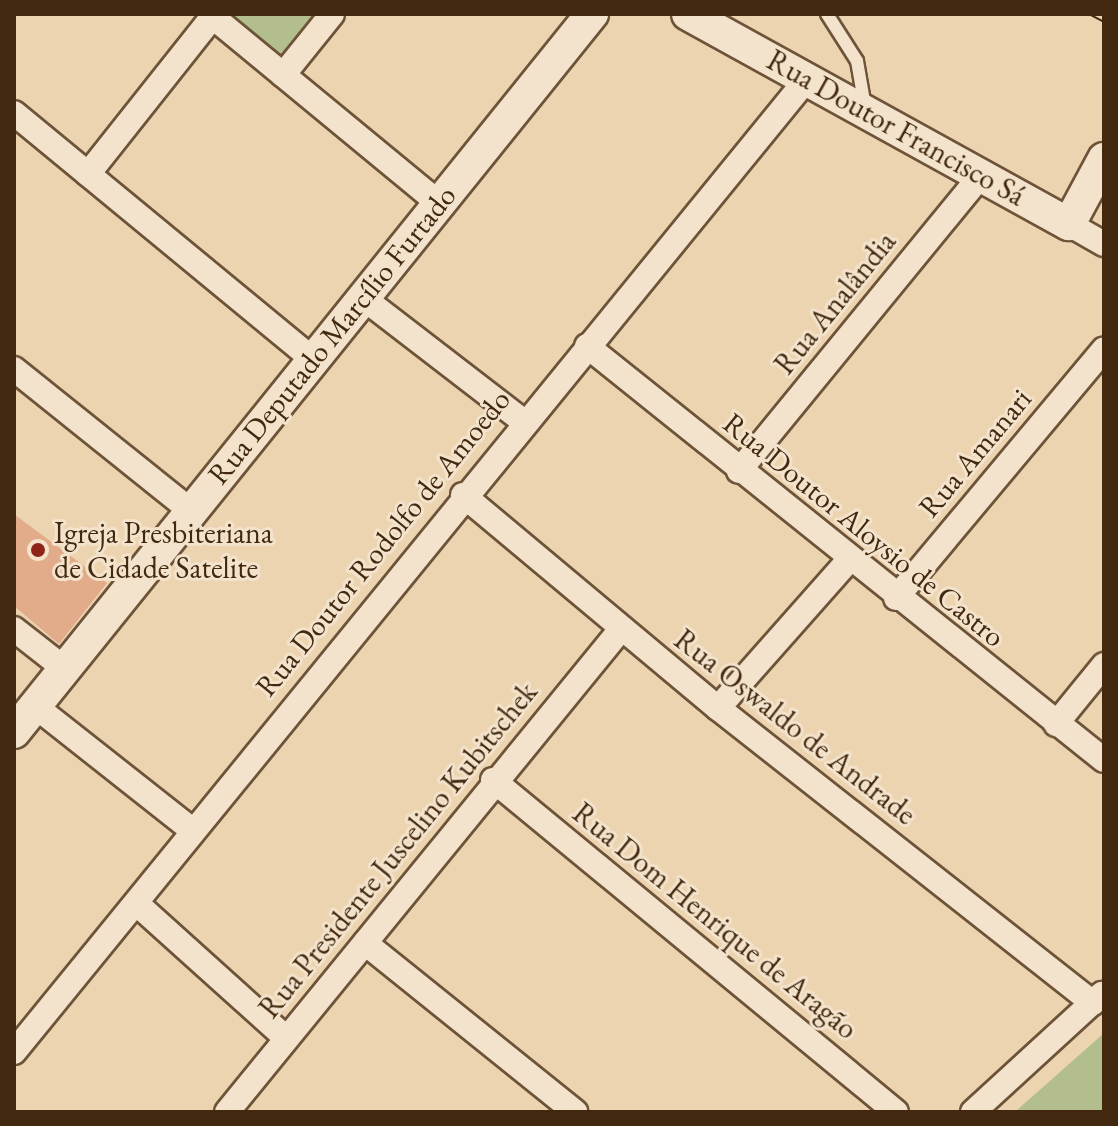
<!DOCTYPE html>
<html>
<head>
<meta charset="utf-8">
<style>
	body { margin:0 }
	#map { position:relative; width:1118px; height:1126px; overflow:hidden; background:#edd4b1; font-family:"EB Garamond",serif }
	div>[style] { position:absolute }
	.green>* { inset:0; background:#b3be8f }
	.building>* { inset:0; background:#e2ab89 }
	.roads { filter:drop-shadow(2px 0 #6d5338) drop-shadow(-2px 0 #6d5338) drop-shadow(0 2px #6d5338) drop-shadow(0 -2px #6d5338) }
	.lane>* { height:12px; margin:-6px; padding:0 6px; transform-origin:6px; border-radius:6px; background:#f3e3cc }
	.street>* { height:24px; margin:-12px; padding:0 12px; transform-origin:12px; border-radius:12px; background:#f3e3cc }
	.secondary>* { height:32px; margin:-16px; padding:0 16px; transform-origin:16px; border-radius:16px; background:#f3e3cc }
	.tram>* { height:2px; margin:-1px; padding:0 1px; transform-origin:1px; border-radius:1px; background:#42280f }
	.dots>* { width:22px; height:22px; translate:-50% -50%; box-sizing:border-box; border:4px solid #f3e3cc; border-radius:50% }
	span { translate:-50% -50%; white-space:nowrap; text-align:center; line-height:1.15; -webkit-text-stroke:6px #f3e3cc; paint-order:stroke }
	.street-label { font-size:30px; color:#42280f }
	.poi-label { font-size:30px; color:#42280f }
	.left { translate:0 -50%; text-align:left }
	.frame { position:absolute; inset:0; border:16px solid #42280f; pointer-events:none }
</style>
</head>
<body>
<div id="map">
	<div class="green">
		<div style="clip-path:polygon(222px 14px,324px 14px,283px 64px)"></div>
		<div style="clip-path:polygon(1104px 1033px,1104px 1112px,1015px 1112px)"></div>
	</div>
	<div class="building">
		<div style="clip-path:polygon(15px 515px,107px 583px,59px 644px,14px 606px)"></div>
	</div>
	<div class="roads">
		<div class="lane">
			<div style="left:827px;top:14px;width:56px;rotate:57.4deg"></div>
			<div style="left:857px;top:61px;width:47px;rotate:80.1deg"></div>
		</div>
		<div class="street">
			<div style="left:213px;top:17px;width:293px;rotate:39.5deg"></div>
			<div style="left:283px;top:75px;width:78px;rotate:-51.2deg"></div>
			<div style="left:14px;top:113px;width:386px;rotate:39.5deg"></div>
			<div style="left:88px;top:174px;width:204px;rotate:-51.6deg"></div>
			<div style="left:1069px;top:224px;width:40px;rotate:29.7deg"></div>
			<div style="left:362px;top:297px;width:203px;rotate:37.6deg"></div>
			<div style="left:587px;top:346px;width:662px;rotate:38.69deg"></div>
			<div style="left:14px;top:369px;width:226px;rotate:38.7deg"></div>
			<div style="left:739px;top:471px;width:382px;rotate:-50.7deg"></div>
			<div style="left:463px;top:495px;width:332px;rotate:39.9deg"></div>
			<div style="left:718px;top:708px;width:477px;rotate:38.2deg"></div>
			<div style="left:896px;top:598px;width:324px;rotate:-50.1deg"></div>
			<div style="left:14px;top:629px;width:65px;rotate:38.1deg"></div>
			<div style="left:35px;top:706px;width:199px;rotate:38.3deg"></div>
			<div style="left:718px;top:708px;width:198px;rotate:-48.5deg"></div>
			<div style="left:1056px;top:724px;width:76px;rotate:-50.9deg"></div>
			<div style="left:493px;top:780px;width:522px;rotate:39.48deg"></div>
			<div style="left:136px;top:903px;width:202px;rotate:42deg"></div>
			<div style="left:365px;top:943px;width:270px;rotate:38.8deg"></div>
			<div style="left:14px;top:1052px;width:1255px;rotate:-50.82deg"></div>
			<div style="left:227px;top:1112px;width:623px;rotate:-50.79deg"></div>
			<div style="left:973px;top:1112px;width:175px;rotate:-42.5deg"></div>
		</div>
		<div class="secondary">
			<div style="left:688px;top:14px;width:435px;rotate:28.9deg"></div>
			<div style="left:1069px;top:224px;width:74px;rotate:-61.7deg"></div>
			<div style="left:14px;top:732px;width:922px;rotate:-51.17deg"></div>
		</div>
	</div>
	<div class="tram">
		<div style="left:1089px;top:14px;width:17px;rotate:28deg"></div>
	</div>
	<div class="dots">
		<div style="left:38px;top:550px;background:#8f2418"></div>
	</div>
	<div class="street-label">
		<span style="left:896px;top:128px;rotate:29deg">Rua Doutor Francisco Sá</span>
		<span style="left:835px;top:303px;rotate:-51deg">Rua Analândia</span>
		<span style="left:332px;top:335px;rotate:-51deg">Rua Deputado Marcílio Furtado</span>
		<span style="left:975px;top:453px;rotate:-50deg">Rua Amanari</span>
		<span style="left:864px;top:530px;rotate:39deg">Rua Doutor Aloysio de Castro</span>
		<span style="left:383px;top:543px;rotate:-51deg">Rua Doutor Rodolfo de Amoedo</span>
		<span style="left:795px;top:727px;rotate:38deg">Rua Oswaldo de Andrade</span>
		<span style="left:398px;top:850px;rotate:-51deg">Rua Presidente Juscelino Kubitschek</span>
		<span style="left:715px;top:921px;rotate:39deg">Rua Dom Henrique de Aragão</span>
	</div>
	<div class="poi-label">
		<span class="left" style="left:54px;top:550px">Igreja Presbiteriana<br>de Cidade Satelite</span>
	</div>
	<div class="frame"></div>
</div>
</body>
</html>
